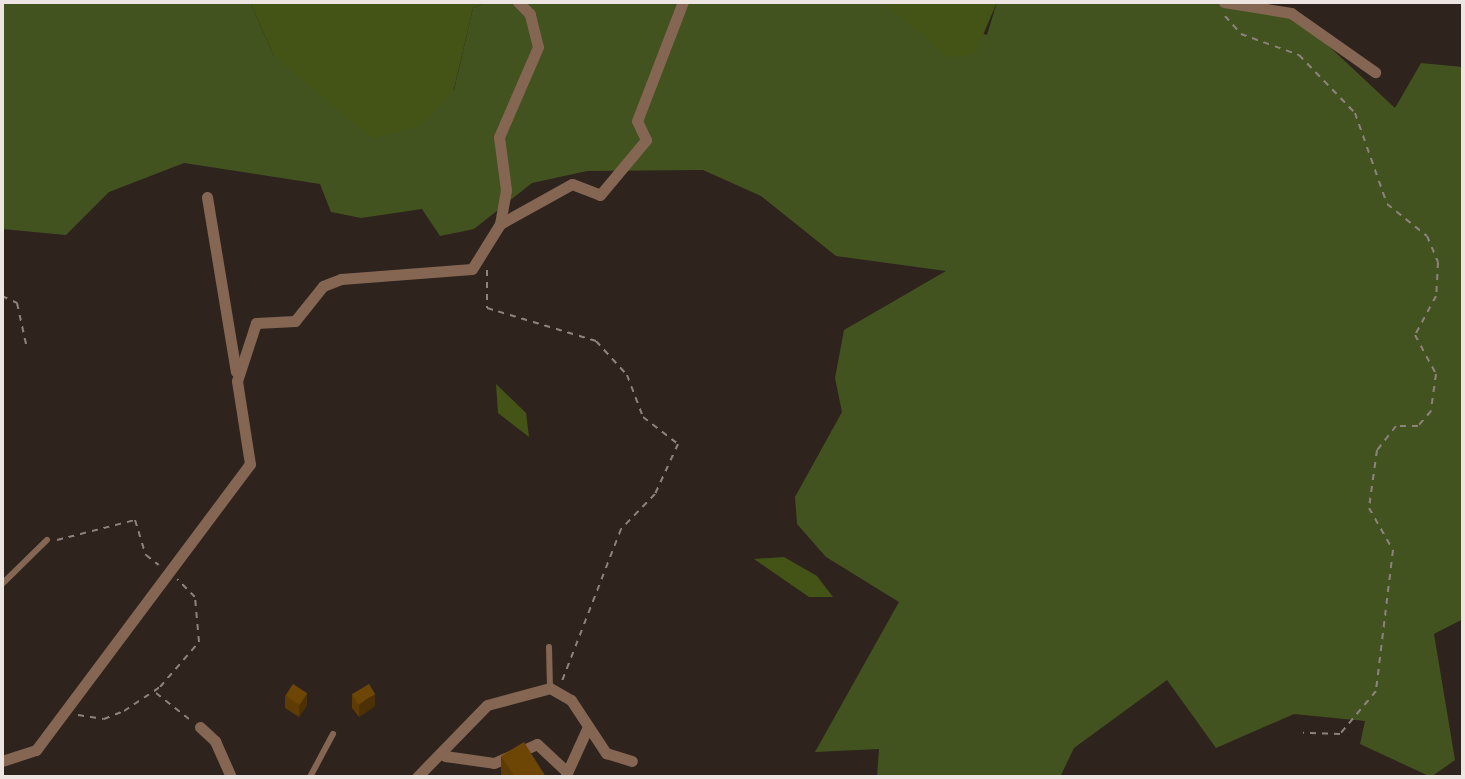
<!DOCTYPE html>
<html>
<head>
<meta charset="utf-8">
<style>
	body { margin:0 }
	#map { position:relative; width:1465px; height:779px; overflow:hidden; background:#2f231e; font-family:Cabin,sans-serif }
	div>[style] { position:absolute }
	.green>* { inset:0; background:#43531f }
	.forest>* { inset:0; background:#435416 }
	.path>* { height:2px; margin-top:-1px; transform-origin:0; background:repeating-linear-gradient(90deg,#8c827e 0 6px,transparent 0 12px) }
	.lane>* { height:6px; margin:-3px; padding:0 3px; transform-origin:3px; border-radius:3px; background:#856653 }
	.street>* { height:11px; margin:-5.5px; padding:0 5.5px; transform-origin:5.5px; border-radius:5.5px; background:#856653 }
	.wall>* { inset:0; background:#5e3c04 }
	.shaded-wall>* { inset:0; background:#4c3104 }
	.building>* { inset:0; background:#6d4605; transform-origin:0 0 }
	span { translate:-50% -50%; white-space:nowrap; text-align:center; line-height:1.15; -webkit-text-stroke:7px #251a15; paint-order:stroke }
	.frame { position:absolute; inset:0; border:4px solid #ede5e1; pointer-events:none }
</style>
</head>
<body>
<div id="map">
	<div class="green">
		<div style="clip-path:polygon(2px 2px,250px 2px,274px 56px,454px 90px,473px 8px,486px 2px,885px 2px,987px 35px,997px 2px,1242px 2px,1304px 23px,1395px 108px,1421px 63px,1463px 67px,1463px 619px,1434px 634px,1455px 760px,1431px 777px,1360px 744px,1365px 721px,1294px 714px,1216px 748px,1167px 680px,1074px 748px,1060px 777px,877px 777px,879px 749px,815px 752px,899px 602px,826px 557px,797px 524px,795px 497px,842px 412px,835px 378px,844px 330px,946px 271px,836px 256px,761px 196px,703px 170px,587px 171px,532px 183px,474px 229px,440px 236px,422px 209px,361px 218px,331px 212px,320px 184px,184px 163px,109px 192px,66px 235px,2px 229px)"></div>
	</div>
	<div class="forest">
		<div style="clip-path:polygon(250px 2px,486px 2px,473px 8px,454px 89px,424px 124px,372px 139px,274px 56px)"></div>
		<div style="clip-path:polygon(997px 2px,975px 54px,948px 57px,885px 4px)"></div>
		<div style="clip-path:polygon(496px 384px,526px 413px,529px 437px,498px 413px)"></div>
		<div style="clip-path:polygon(784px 557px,817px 576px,833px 597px,809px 597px,754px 559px)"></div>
	</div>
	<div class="path">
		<div style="left:1225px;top:16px;width:24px;rotate:48deg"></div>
		<div style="left:1241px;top:34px;width:62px;rotate:19.9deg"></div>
		<div style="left:1299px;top:55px;width:81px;rotate:46deg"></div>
		<div style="left:1355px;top:113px;width:96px;rotate:70.6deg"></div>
		<div style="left:1387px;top:204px;width:51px;rotate:38.7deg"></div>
		<div style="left:1427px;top:236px;width:28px;rotate:67deg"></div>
		<div style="left:1438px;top:262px;width:34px;rotate:93deg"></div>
		<div style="left:1436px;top:296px;width:44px;rotate:118.3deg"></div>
		<div style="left:1415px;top:335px;width:44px;rotate:61.7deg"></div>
		<div style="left:1436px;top:374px;width:37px;rotate:98deg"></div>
		<div style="left:1431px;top:411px;width:20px;rotate:131deg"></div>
		<div style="left:1418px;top:426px;width:22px;rotate:180deg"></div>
		<div style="left:1396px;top:426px;width:31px;rotate:128deg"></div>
		<div style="left:1377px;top:450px;width:59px;rotate:97.9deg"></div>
		<div style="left:1369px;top:508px;width:48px;rotate:60.3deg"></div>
		<div style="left:1393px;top:550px;width:142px;rotate:96.9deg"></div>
		<div style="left:1376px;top:691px;width:56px;rotate:129.9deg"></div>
		<div style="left:1340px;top:734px;width:37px;rotate:-178deg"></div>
		<div style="left:487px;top:270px;width:38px;rotate:90deg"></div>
		<div style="left:487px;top:308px;width:114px;rotate:16.8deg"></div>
		<div style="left:596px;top:341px;width:46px;rotate:47.6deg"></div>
		<div style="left:627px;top:375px;width:45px;rotate:69.1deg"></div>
		<div style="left:643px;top:417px;width:44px;rotate:37.6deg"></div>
		<div style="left:678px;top:444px;width:55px;rotate:114.7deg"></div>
		<div style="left:655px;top:494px;width:49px;rotate:134.2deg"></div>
		<div style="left:621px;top:529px;width:163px;rotate:111.2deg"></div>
		<div style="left:2px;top:296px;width:17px;rotate:25deg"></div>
		<div style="left:17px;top:303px;width:42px;rotate:77.6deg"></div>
		<div style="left:57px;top:540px;width:81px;rotate:-14.4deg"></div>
		<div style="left:135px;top:520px;width:37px;rotate:73deg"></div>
		<div style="left:146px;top:555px;width:16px;rotate:38deg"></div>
		<div style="left:156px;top:693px;width:42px;rotate:38.2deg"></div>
		<div style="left:78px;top:715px;width:26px;rotate:9deg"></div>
		<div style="left:104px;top:719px;width:22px;rotate:-22deg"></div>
		<div style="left:124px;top:711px;width:43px;rotate:-33.7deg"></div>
		<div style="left:160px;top:687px;width:60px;rotate:-49.1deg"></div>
		<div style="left:199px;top:642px;width:45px;rotate:-95.1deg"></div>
		<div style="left:195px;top:597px;width:25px;rotate:-135deg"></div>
	</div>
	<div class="lane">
		<div style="left:2px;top:584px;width:63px;rotate:-44.4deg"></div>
		<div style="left:549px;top:647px;width:41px;rotate:88.6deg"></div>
		<div style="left:310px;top:777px;width:49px;rotate:-61.9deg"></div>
	</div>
	<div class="street">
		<div style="left:1224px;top:2px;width:68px;rotate:9.3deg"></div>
		<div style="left:1291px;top:13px;width:103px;rotate:35.1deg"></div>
		<div style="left:207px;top:197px;width:177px;rotate:80.6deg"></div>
		<div style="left:500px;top:224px;width:35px;rotate:-80deg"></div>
		<div style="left:506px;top:190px;width:53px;rotate:-97.5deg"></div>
		<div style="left:499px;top:137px;width:98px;rotate:-66.6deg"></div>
		<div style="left:538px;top:47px;width:34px;rotate:-104deg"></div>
		<div style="left:530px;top:14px;width:17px;rotate:-135deg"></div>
		<div style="left:200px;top:727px;width:21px;rotate:43deg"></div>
		<div style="left:215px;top:741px;width:39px;rotate:66deg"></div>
		<div style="left:445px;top:756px;width:49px;rotate:8.1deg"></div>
		<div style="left:494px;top:763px;width:47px;rotate:-23.8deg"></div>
		<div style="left:537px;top:744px;width:41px;rotate:43deg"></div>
		<div style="left:2px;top:761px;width:36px;rotate:-18deg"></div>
		<div style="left:36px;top:750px;width:357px;rotate:-53.2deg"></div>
		<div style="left:250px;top:464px;width:84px;rotate:-98.9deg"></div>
		<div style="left:237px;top:381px;width:61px;rotate:-71.9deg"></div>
		<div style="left:256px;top:323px;width:39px;rotate:-3deg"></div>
		<div style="left:295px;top:321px;width:45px;rotate:-51.3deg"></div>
		<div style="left:323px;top:286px;width:19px;rotate:-21deg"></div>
		<div style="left:341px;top:279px;width:131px;rotate:-4.4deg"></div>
		<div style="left:472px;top:269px;width:53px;rotate:-58.1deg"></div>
		<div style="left:500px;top:224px;width:82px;rotate:-29.1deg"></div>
		<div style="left:572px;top:184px;width:30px;rotate:21deg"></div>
		<div style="left:600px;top:195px;width:72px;rotate:-50.1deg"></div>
		<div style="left:646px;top:140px;width:21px;rotate:-115deg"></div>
		<div style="left:637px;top:121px;width:128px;rotate:-68.9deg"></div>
		<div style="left:566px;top:775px;width:51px;rotate:-65.5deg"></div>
		<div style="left:417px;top:777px;width:100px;rotate:-45.8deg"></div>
		<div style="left:487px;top:705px;width:65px;rotate:-15.1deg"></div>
		<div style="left:550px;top:688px;width:24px;rotate:30deg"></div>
		<div style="left:571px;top:700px;width:64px;rotate:56.6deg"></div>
		<div style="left:606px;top:753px;width:27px;rotate:17deg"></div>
	</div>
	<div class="wall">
		<div style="clip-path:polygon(352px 695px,375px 706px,359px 717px,352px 708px)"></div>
		<div style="clip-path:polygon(285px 696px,307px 705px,299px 717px,285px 708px)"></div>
		<div style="clip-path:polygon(501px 756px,546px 777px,503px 777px,501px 774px)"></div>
	</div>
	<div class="shaded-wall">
		<div style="clip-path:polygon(307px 693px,307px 705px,299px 717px,299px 705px)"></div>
		<div style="clip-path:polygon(375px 694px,375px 706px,359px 717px,359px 705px)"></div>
	</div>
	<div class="building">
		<div style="left:293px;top:684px;width:17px;height:14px;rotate:33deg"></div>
		<div style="left:369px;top:684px;width:12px;height:20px;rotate:59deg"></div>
		<div style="clip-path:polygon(524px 742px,546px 777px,515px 777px,501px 756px)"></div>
	</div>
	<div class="frame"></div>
</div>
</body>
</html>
